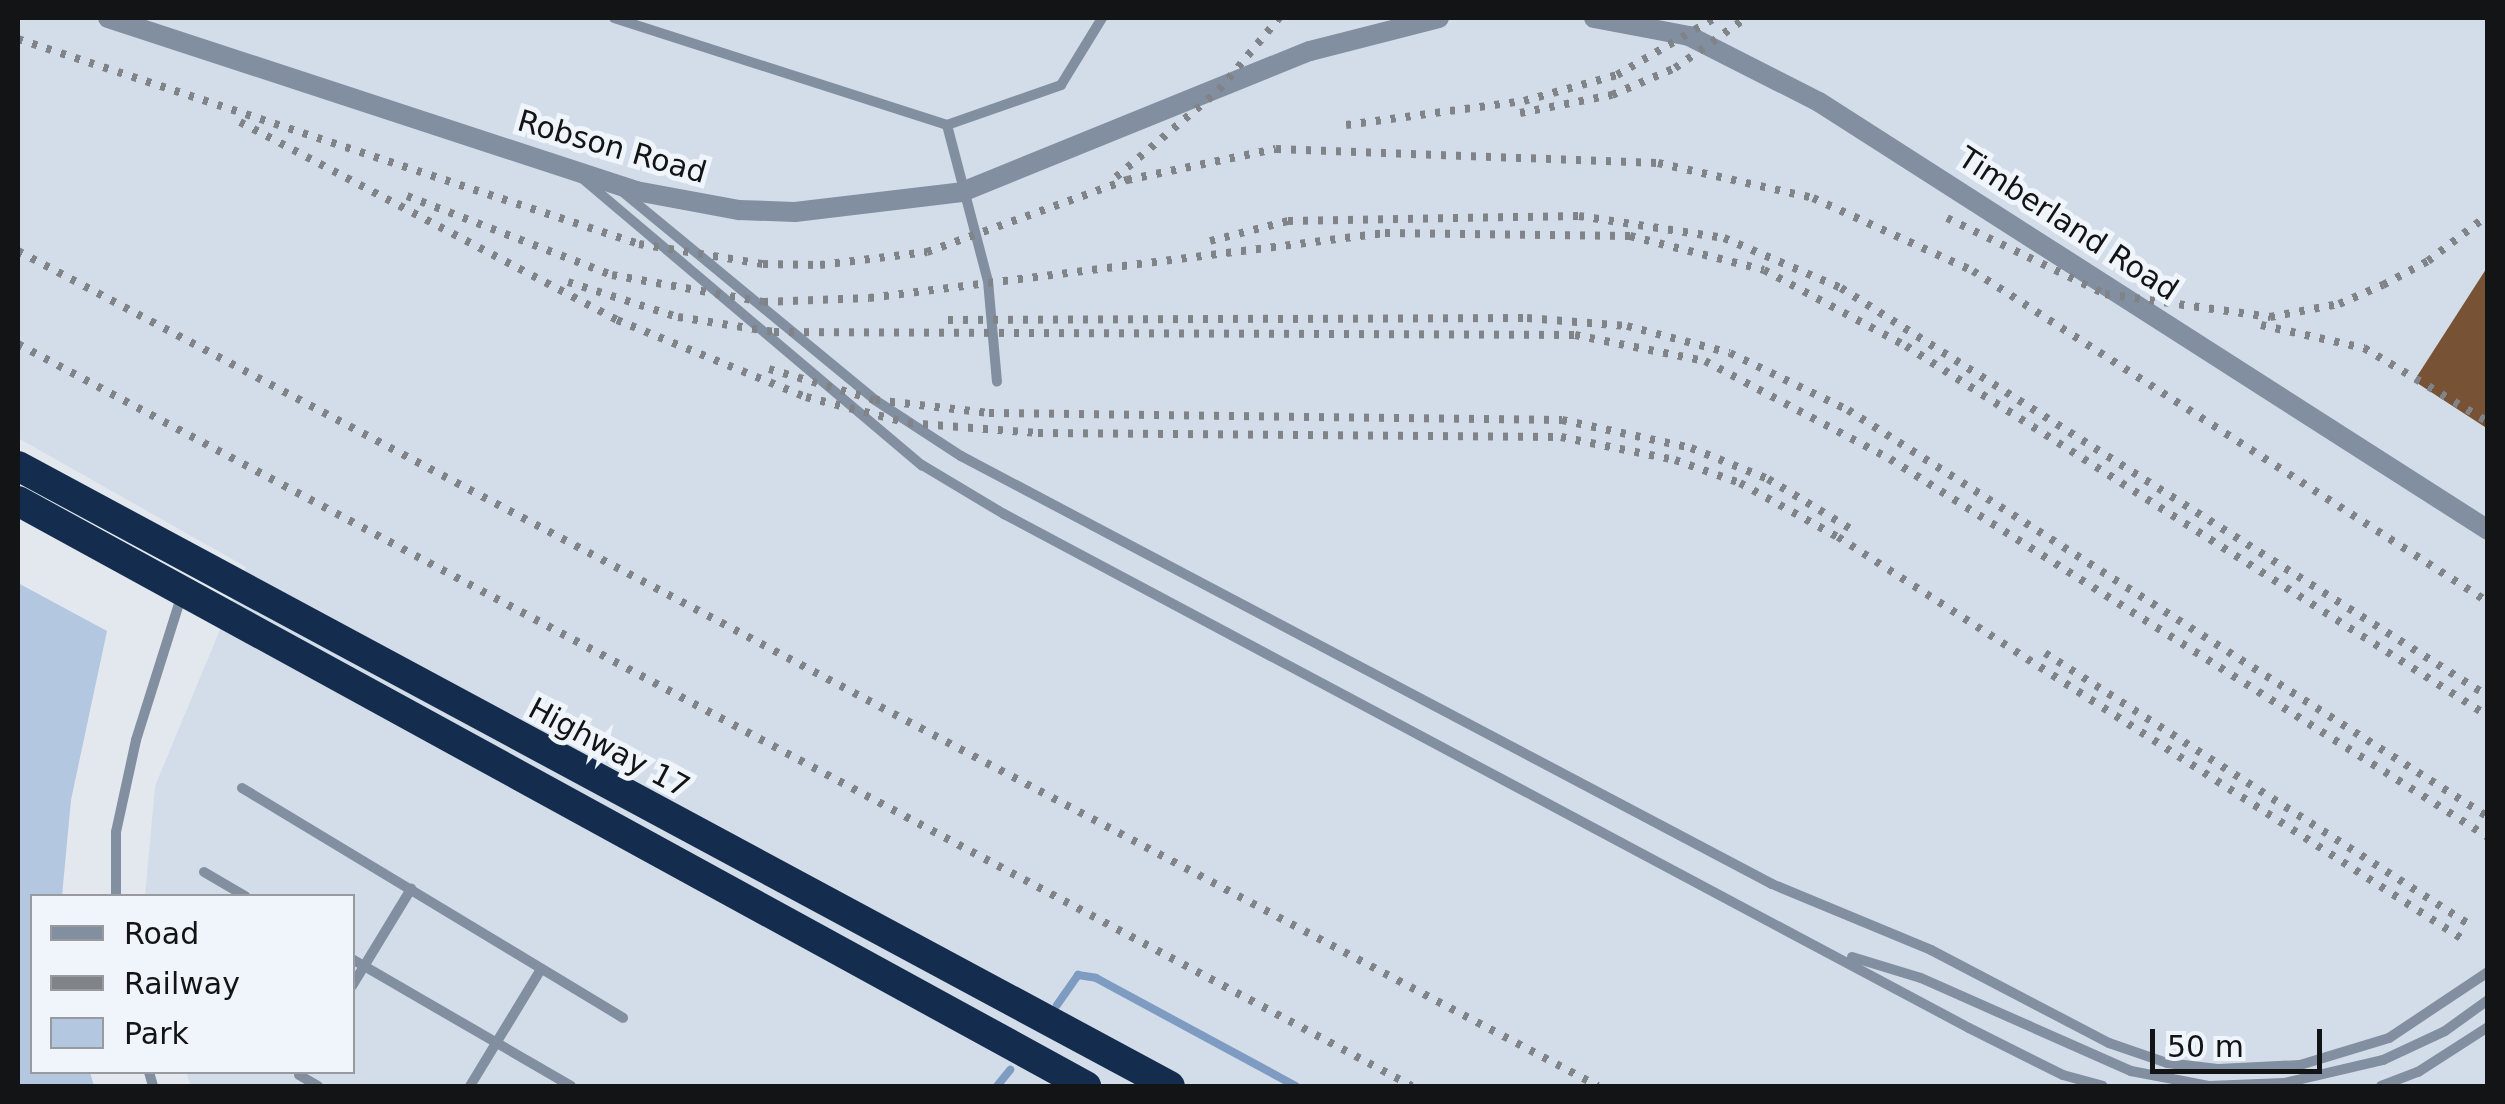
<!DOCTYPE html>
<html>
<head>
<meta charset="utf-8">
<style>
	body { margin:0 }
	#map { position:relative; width:2505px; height:1104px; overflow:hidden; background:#e3e8ef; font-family:"DejaVu Sans",sans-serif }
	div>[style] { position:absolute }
	.built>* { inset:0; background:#d3ddea }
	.green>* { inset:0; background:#b3c7e1 }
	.stream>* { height:8px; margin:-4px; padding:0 4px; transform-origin:4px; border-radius:4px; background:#7e9bc2 }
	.building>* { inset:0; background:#775234 }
	.service>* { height:10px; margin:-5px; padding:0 5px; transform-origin:5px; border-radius:5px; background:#828fa0 }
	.minor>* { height:20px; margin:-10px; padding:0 10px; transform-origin:10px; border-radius:10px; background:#828fa0 }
	.motorway>* { height:30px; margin:-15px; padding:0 15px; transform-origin:15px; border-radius:15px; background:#142d4e }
	.rail>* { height:8px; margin-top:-4px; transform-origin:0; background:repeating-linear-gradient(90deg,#808489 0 5px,transparent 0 15px) }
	span { translate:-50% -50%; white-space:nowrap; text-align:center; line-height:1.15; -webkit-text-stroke:10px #f0f5fc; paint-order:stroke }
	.street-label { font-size:30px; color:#121416 }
	.frame { position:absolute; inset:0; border:20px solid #121416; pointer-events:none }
	.legend { position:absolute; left:30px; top:894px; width:325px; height:180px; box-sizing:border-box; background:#f0f5fc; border:2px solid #979ba0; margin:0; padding:12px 18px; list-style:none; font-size:30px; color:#121416 }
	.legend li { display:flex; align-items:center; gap:20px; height:50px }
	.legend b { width:50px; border:2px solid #979ba0 }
	.scale { position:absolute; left:2150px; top:1029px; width:172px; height:45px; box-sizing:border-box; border:5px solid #121416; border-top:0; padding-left:12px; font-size:30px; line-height:35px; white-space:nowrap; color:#121416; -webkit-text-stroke:8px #f0f5fc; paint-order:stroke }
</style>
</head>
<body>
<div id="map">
	<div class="built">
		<div style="clip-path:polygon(18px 18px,2487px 18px,2487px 1086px,191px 1086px,186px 1072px,352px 1072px,352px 896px,145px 896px,155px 786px,246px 567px,18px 438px)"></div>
	</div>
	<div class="green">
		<div style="clip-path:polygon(18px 583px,107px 631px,71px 800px,62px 896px,32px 896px,32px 1072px,90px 1072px,94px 1086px,18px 1086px)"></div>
	</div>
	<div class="stream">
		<div style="left:1057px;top:1005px;width:37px;rotate:-55deg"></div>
		<div style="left:1078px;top:975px;width:18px;rotate:9deg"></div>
		<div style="left:1096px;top:978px;width:227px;rotate:28.4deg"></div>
		<div style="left:997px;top:1086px;width:21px;rotate:-51deg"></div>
	</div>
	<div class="building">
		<div style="clip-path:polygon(2488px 266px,2488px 429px,2414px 381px)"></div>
	</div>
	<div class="service">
		<div style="left:614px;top:18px;width:350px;rotate:17.8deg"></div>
		<div style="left:947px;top:125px;width:121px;rotate:-19.3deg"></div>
		<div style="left:1061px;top:85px;width:79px;rotate:-58.5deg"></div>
		<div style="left:947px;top:125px;width:161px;rotate:75.3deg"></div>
		<div style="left:988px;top:281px;width:101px;rotate:84.9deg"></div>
		<div style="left:583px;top:179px;width:444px;rotate:40.2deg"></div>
		<div style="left:922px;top:465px;width:96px;rotate:30.9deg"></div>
		<div style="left:1004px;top:514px;width:1093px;rotate:28.04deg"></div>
		<div style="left:1969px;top:1028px;width:105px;rotate:26.6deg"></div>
		<div style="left:2063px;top:1075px;width:41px;rotate:15.4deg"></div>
		<div style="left:624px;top:193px;width:325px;rotate:39.5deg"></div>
		<div style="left:875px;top:400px;width:103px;rotate:33.1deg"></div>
		<div style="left:961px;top:456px;width:917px;rotate:27.82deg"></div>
		<div style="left:1772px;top:884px;width:172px;rotate:22.5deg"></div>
		<div style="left:1931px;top:950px;width:201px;rotate:27.6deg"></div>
		<div style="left:2109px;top:1043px;width:61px;rotate:19deg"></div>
		<div style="left:2167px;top:1063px;width:51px;rotate:6.7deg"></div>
		<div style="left:2218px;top:1069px;width:82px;rotate:-2.8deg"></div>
		<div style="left:2300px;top:1065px;width:93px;rotate:-16.9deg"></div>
		<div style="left:2389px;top:1038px;width:119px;rotate:-33.7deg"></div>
		<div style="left:242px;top:788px;width:445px;rotate:31.1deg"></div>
		<div style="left:204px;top:872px;width:48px;rotate:30.3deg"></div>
		<div style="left:116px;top:896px;width:64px;rotate:-90deg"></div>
		<div style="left:116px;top:832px;width:94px;rotate:-77.7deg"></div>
		<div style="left:136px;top:740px;width:150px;rotate:-72.5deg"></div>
		<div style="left:1852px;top:957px;width:72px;rotate:16.9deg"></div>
		<div style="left:1921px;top:978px;width:230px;rotate:23.9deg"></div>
		<div style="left:2131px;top:1071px;width:79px;rotate:10.9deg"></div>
		<div style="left:2209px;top:1086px;width:75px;rotate:-2.3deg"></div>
		<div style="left:2284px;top:1083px;width:102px;rotate:-13.1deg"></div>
		<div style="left:2383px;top:1060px;width:68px;rotate:-25.1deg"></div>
		<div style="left:2445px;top:1031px;width:53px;rotate:-35.8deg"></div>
		<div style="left:352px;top:959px;width:253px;rotate:30.1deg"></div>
		<div style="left:352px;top:986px;width:114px;rotate:-58.7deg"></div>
		<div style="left:149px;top:1072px;width:15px;rotate:74deg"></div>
		<div style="left:299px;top:1075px;width:22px;rotate:30deg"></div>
		<div style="left:470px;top:1086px;width:137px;rotate:-58.7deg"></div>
		<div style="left:2381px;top:1086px;width:40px;rotate:-21deg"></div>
		<div style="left:2418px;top:1072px;width:83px;rotate:-32.7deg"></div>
	</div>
	<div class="minor">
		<div style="left:108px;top:18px;width:556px;rotate:18.14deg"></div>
		<div style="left:636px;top:191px;width:105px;rotate:10.5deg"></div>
		<div style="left:739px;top:210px;width:56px;rotate:2deg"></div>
		<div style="left:795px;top:212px;width:168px;rotate:-6.8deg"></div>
		<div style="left:962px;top:192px;width:375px;rotate:-22.1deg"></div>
		<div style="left:1310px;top:51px;width:133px;rotate:-14.3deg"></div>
		<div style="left:1594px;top:18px;width:97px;rotate:10.7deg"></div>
		<div style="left:1689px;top:36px;width:146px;rotate:26.9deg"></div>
		<div style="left:1819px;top:102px;width:794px;rotate:32.61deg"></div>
	</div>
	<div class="motorway">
		<div style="left:18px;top:466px;width:1308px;rotate:28.29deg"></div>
		<div style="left:18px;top:501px;width:1218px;rotate:28.71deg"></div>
	</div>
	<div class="rail">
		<div style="left:18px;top:39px;width:654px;rotate:18.27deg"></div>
		<div style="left:639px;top:244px;width:126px;rotate:9.2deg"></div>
		<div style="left:763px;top:264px;width:57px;rotate:1deg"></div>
		<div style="left:820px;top:265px;width:108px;rotate:-6.9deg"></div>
		<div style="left:927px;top:252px;width:213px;rotate:-19.8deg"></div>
		<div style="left:1127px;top:180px;width:152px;rotate:-11.8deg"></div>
		<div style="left:1276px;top:149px;width:382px;rotate:2.1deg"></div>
		<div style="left:1658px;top:163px;width:159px;rotate:12.7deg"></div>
		<div style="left:1813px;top:198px;width:176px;rotate:24.5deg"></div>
		<div style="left:1973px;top:271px;width:612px;rotate:32.73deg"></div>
		<div style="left:1520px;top:113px;width:94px;rotate:-11.1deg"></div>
		<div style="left:1612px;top:95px;width:69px;rotate:-23.2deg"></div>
		<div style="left:1675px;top:68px;width:87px;rotate:-35.2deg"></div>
		<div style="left:240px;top:122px;width:426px;rotate:27.7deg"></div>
		<div style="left:617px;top:320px;width:204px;rotate:22.2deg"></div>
		<div style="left:806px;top:397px;width:105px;rotate:14.3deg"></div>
		<div style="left:908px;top:423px;width:130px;rotate:4.4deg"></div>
		<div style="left:1038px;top:433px;width:523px;rotate:0.44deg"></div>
		<div style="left:1561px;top:437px;width:116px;rotate:11.4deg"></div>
		<div style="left:1675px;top:460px;width:69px;rotate:19.5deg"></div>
		<div style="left:1740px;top:483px;width:112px;rotate:28.9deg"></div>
		<div style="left:1838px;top:537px;width:741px;rotate:32.77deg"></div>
		<div style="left:1346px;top:125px;width:180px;rotate:-7.7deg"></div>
		<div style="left:1524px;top:101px;width:97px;rotate:-15.6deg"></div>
		<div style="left:1617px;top:75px;width:113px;rotate:-30.2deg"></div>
		<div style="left:1116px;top:177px;width:135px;rotate:-40.2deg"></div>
		<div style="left:1219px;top:90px;width:94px;rotate:-50.2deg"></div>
		<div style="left:407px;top:196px;width:220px;rotate:21.1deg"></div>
		<div style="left:612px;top:275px;width:153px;rotate:10.1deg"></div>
		<div style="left:763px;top:302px;width:106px;rotate:-2.2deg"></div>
		<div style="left:869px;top:298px;width:520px;rotate:-7.18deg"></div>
		<div style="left:1385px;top:233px;width:245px;rotate:0.7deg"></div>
		<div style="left:1630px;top:236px;width:138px;rotate:14.2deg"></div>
		<div style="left:1764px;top:270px;width:161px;rotate:28.2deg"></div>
		<div style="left:1906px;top:346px;width:690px;rotate:32.45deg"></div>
		<div style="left:1947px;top:218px;width:175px;rotate:25.7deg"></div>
		<div style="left:2105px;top:294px;width:167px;rotate:7.9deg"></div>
		<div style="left:2270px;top:317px;width:70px;rotate:-10.7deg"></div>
		<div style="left:2339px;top:304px;width:48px;rotate:-23.4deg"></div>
		<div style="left:2383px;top:285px;width:51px;rotate:-28.1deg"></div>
		<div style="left:2428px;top:261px;width:76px;rotate:-37.5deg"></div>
		<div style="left:1210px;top:241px;width:81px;rotate:-14.4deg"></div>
		<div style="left:1288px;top:221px;width:291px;rotate:-1deg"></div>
		<div style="left:1579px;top:216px;width:147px;rotate:8.6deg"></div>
		<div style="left:1724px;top:238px;width:127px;rotate:23.1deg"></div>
		<div style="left:1841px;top:288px;width:765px;rotate:32.24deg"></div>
		<div style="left:18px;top:251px;width:1787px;rotate:27.86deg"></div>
		<div style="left:568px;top:282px;width:115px;rotate:17.7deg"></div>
		<div style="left:678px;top:317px;width:97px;rotate:8.9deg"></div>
		<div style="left:774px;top:332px;width:801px;rotate:0.21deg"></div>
		<div style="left:1575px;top:335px;width:133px;rotate:11.3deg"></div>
		<div style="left:1705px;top:361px;width:209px;rotate:27.9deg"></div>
		<div style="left:1890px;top:459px;width:707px;rotate:32.3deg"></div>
		<div style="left:948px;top:320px;width:579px;rotate:-0.2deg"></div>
		<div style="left:1527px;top:318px;width:100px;rotate:4.6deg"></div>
		<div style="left:1627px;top:326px;width:106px;rotate:14.7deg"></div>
		<div style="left:1730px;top:353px;width:131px;rotate:25.8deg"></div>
		<div style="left:1848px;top:410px;width:758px;rotate:32.45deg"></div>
		<div style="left:2261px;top:325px;width:106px;rotate:12.6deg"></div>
		<div style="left:2364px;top:348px;width:144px;rotate:30.8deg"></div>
		<div style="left:18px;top:344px;width:1579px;rotate:28.03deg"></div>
		<div style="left:769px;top:369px;width:110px;rotate:16.3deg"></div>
		<div style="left:875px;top:400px;width:115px;rotate:6.5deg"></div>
		<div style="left:989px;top:413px;width:573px;rotate:0.7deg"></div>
		<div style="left:1562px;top:420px;width:132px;rotate:12.2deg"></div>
		<div style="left:1691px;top:448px;width:83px;rotate:21.9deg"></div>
		<div style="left:1768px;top:479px;width:97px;rotate:31.1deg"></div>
		<div style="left:2045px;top:653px;width:505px;rotate:32.62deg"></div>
	</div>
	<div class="street-label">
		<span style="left:612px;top:147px;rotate:16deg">Robson Road</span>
		<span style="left:2068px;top:224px;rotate:33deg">Timberland Road</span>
		<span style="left:609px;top:748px;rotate:28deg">Highway 17</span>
	</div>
	<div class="frame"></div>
	<ul class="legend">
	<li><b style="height:12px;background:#828fa0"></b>Road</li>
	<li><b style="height:12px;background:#808489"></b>Railway</li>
	<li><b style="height:28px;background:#b3c7e1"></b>Park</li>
	</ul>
	<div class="scale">50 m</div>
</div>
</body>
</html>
